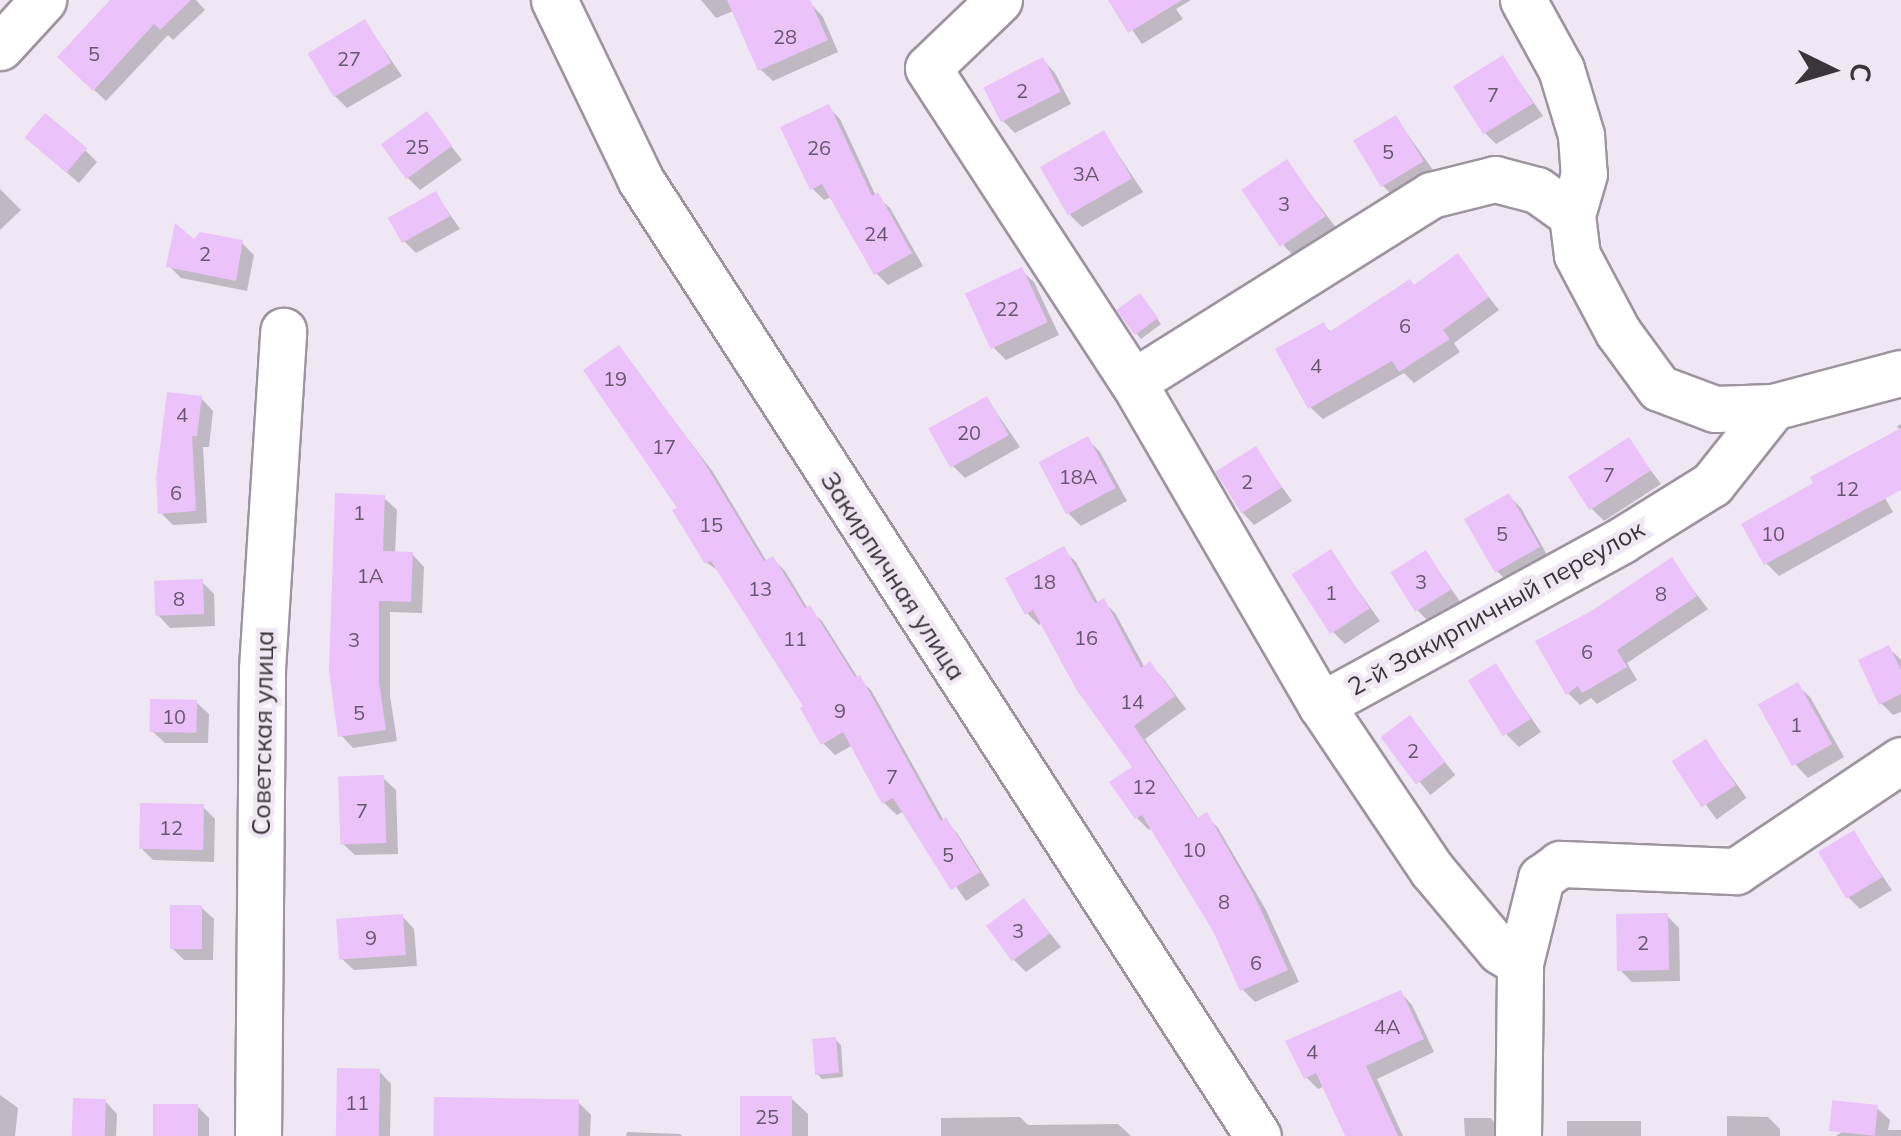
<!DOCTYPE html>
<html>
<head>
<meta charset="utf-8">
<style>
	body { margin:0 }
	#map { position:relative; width:1901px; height:1136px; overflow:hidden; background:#f0e7f4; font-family:Mulish,sans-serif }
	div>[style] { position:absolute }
	.shadow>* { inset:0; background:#0003; transform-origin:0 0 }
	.building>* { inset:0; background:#ebc2fa; transform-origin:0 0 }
	.roads { filter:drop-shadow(2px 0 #9d94a0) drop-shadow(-2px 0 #9d94a0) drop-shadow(0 2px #9d94a0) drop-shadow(0 -2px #9d94a0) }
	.minor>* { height:45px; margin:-22.5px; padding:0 22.5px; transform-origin:22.5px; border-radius:22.5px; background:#fff }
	span { translate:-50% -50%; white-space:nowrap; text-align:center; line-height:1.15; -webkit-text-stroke:9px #f0e7f4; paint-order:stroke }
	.number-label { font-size:20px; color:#66586a }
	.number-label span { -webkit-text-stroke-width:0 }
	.street-label { font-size:25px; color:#39353a }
	.north { position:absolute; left:1781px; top:20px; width:100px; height:100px; -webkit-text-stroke:8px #f0e7f4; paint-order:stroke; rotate:95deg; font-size:28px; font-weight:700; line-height:40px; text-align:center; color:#39353a }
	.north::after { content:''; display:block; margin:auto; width:35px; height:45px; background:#39353a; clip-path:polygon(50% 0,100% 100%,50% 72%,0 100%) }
</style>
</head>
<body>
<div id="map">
	<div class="shadow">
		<div style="clip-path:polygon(117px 0,196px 0,205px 10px,173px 40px,168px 35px,106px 101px,72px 69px)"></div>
		<div style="clip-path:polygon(701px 0,757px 0,758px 1px,716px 18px)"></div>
		<div style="clip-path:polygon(1111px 0,1191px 0,1176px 9px,1183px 19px,1142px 44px)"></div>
		<div style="clip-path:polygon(811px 4px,823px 17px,838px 52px,773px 81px,760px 69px)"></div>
		<div style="clip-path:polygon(365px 22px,402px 76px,347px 108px,335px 96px)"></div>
		<div style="clip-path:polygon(1503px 58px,1543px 116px,1496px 144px,1484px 132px)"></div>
		<div style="clip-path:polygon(1043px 60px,1055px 73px,1071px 104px,1015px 133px,1003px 121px)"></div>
		<div style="clip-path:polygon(828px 107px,840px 119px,876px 196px,890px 208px,923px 266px,888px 285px,876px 273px,832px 197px,824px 200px,812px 188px)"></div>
		<div style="clip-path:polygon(427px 115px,462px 160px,420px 190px,408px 178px)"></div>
		<div style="clip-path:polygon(1396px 118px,1435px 173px,1395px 198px,1382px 185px)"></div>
		<div style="clip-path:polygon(1104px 133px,1143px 192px,1082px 227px,1070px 215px)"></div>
		<div style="clip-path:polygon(40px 150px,85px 150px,97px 162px,79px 183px)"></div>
		<div style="clip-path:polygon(1286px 162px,1337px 229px,1296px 258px,1284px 246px)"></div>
		<div style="clip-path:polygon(0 189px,21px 210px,0 230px)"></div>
		<div style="clip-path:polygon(436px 194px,460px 229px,416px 253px,404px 241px)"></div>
		<div style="clip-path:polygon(242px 243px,254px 255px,247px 291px,181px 278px,169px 266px)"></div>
		<div style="clip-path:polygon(1457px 257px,1499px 310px,1454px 343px,1460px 352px,1414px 383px,1404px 373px,1323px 419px,1310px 407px,1323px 325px,1332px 333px,1415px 287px)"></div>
		<div style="clip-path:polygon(1021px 270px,1034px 282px,1059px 335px,1006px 360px,994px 348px)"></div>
		<div style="clip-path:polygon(1145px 302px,1161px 324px,1141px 339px,1136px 333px)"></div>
		<div style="clip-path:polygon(619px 348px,713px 472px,767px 562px,773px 559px,785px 571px,808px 609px,822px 621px,858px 678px,871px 690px,944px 821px,957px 833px,990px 885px,966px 901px,904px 811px,897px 815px,884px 803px,853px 745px,835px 755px,823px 743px,807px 707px,722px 573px,707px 563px,680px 508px)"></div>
		<div style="clip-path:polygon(201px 398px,213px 411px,209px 447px,203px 447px,207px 523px,173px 525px,161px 513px)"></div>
		<div style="clip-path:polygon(987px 399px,1020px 447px,965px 478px,953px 466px)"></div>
		<div style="clip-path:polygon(1901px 424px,1901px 489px,1885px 498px,1893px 512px,1779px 576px,1766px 563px,1900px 431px,1897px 426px)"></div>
		<div style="clip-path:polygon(1088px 440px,1100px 452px,1127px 501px,1081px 526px,1069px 514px,1042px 465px)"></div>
		<div style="clip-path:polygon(1628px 440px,1661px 484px,1604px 521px,1592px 509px)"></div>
		<div style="clip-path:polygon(1255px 449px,1292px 501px,1254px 525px,1242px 512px)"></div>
		<div style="clip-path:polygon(1509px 496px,1521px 508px,1550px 560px,1509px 583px,1497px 571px)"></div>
		<div style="clip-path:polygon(384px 498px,397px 510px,395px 554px,412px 554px,424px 567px,422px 613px,390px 612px,390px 696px,397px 741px,353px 748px,341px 735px)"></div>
		<div style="clip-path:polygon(1063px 550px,1076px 562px,1098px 603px,1103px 601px,1115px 613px,1145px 668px,1150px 665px,1162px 677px,1186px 709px,1145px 739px,1199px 820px,1206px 815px,1218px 828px,1266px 910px,1299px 982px,1255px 1002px,1243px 990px,1216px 930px,1152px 828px,1149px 830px,1137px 818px,1135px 767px,1043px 623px,1039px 625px,1027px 613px)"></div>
		<div style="clip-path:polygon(1331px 553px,1380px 621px,1345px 644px,1333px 632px)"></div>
		<div style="clip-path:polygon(1426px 553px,1461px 603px,1430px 623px,1418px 611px)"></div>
		<div style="clip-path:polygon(1671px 561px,1708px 609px,1627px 663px,1637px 680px,1597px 704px,1591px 698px,1580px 705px,1568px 693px,1594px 612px)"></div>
		<div style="clip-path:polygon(202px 582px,214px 594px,215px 626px,170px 628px,158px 615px)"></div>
		<div style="clip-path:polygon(1889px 648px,1901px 660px,1901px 712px,1893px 715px,1881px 703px)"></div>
		<div style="clip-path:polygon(1496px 667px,1541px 732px,1519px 747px,1507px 735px)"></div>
		<div style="clip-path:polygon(1797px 685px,1810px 697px,1844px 757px,1808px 778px,1796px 765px)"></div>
		<div style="clip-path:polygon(196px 702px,209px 714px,208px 743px,165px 743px,152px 731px)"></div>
		<div style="left:1410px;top:719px;width:72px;height:32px;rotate:51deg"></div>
		<div style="left:1706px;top:742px;width:69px;height:37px;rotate:54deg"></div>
		<div style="clip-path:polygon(383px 778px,396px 790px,398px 854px,355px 855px,342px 843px)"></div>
		<div style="clip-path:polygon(203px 807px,215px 819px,214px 862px,153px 860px,141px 848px)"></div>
		<div style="clip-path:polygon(1853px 833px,1892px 890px,1860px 909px,1848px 897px)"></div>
		<div style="clip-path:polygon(1024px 901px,1061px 947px,1026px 972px,1014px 960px)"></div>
		<div style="clip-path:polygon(201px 907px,214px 919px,213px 960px,184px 960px,172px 948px)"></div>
		<div style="clip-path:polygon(402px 916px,414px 929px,417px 966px,354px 970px,341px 958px)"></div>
		<div style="clip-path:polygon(1667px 916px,1679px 928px,1680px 981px,1632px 982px,1620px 970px)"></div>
		<div style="clip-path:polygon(1400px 992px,1412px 1005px,1434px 1052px,1377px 1079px,1403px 1136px,1347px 1136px,1325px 1086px,1318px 1089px,1306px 1077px)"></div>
		<div style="clip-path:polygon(835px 1039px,841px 1045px,843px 1077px,822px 1079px,816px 1073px)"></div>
		<div style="clip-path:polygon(379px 1071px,391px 1084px,390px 1136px,337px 1136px)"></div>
		<div style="clip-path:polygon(0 1095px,18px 1108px,15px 1136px,0 1136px)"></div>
		<div style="clip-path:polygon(791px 1098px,808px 1114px,808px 1136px,743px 1136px)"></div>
		<div style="clip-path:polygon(105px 1101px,117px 1114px,116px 1136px,74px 1136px)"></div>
		<div style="clip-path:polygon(578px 1102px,591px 1115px,590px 1136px,437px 1136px)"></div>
		<div style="clip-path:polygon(197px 1106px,209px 1118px,209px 1136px,156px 1136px)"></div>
		<div style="clip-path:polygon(1877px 1108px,1890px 1120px,1888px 1130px,1901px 1130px,1901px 1136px,1836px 1136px)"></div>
		<div style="clip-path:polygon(1727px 1116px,1768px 1117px,1780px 1129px,1780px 1136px,1727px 1136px)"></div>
		<div style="clip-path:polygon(1020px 1117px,1028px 1125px,1118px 1124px,1131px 1136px,941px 1136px,941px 1118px)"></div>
		<div style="clip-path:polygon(1464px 1118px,1491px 1118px,1504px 1136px,1465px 1136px)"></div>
		<div style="left:1567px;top:1121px;width:74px;height:15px"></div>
		<div style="clip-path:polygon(627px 1132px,680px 1134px,682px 1136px,626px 1136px)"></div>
	</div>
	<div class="building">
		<div style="clip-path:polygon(110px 0,191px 0,160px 30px,154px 24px,93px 91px,57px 57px)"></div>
		<div style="clip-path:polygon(727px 0,810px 0,828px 40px,758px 71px)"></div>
		<div style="clip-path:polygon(1108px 0,1182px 0,1128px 33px)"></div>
		<div style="left:365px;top:19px;width:51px;height:67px;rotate:59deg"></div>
		<div style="left:1503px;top:55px;width:57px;height:59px;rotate:58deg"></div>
		<div style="left:1043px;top:57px;width:39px;height:67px;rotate:63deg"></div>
		<div style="clip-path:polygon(829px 104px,872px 196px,878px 192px,912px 253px,874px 275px,822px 184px,810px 190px,780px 127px)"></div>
		<div style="left:427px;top:111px;width:43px;height:57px;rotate:54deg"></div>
		<div style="left:45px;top:113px;width:55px;height:32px;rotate:40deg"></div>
		<div style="left:1396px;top:115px;width:54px;height:50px;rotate:59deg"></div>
		<div style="left:1104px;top:130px;width:56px;height:74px;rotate:60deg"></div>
		<div style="left:1287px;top:159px;width:69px;height:55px;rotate:56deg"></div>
		<div style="left:436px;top:191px;width:29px;height:55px;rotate:61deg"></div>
		<div style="clip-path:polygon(175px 223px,194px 239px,200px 232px,243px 240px,236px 281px,166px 267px)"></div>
		<div style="clip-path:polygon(1458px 253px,1489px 297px,1443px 330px,1450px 339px,1399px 372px,1392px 361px,1308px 409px,1275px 349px,1324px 322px,1329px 332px,1410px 279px,1414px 285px)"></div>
		<div style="left:1022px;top:267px;width:61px;height:63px;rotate:65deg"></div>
		<div style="left:1140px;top:293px;width:31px;height:29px;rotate:54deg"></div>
		<div style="clip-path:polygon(619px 345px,701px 457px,764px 561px,773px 556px,805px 608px,810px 605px,855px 677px,860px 675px,941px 821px,946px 817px,980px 872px,951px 890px,893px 798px,882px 804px,843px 732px,821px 745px,800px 708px,803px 706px,711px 561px,705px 564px,672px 510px,677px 508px,583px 370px)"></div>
		<div style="clip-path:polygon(167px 392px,202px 396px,197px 436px,192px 436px,196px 511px,158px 514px,156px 478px)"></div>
		<div style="left:987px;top:396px;width:45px;height:67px;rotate:61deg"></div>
		<div style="clip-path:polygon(1901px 428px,1901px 490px,1764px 565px,1741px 524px,1813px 483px,1810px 477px)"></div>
		<div style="left:1088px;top:436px;width:59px;height:56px;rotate:62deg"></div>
		<div style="left:1629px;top:437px;width:40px;height:73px;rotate:57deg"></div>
		<div style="left:1256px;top:446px;width:49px;height:48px;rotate:58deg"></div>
		<div style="clip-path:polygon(335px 493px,385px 495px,383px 551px,413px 552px,411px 602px,379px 601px,379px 682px,386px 730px,338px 737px,329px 671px)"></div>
		<div style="left:1509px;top:493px;width:62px;height:52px;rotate:60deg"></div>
		<div style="clip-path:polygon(1064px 546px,1095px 603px,1104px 598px,1141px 668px,1150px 661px,1175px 696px,1134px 726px,1197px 818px,1207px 812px,1254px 895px,1288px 970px,1240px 991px,1213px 931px,1142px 815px,1135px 819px,1109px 782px,1132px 767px,1076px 689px,1033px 610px,1025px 615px,1005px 578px)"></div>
		<div style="left:1331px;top:549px;width:71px;height:47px;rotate:57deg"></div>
		<div style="left:1426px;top:550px;width:47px;height:42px;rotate:58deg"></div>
		<div style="clip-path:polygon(1672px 557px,1697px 596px,1617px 650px,1627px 667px,1582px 693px,1578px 686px,1566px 695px,1535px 641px,1593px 610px)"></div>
		<div style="left:203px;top:579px;width:35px;height:49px;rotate:88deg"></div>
		<div style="clip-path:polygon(1889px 645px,1901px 670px,1901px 694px,1879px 705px,1858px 660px)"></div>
		<div style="left:1496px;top:663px;width:66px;height:33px;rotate:58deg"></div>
		<div style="left:1798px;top:682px;width:71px;height:46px;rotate:61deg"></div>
		<div style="left:150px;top:699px;width:47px;height:33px;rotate:1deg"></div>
		<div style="left:1410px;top:715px;width:59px;height:37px;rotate:53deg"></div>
		<div style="left:1706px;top:739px;width:55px;height:41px;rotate:57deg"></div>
		<div style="left:384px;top:775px;width:68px;height:46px;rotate:88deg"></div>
		<div style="left:140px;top:803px;width:64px;height:46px;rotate:1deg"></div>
		<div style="left:1854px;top:830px;width:55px;height:42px;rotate:59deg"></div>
		<div style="left:1024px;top:898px;width:44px;height:47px;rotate:54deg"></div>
		<div style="left:170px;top:905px;width:32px;height:44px"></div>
		<div style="left:1668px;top:913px;width:57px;height:52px;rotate:89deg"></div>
		<div style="left:403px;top:914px;width:41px;height:67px;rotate:86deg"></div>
		<div style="clip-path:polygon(1401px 990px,1424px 1039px,1366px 1066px,1398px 1136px,1345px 1136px,1316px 1073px,1304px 1079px,1285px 1041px)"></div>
		<div style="left:836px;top:1037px;width:36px;height:24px;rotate:85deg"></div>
		<div style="left:337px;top:1068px;width:43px;height:68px;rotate:1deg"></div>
		<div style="left:740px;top:1096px;width:52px;height:40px"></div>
		<div style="left:434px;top:1097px;width:145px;height:39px;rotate:1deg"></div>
		<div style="left:73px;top:1098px;width:33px;height:38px;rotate:2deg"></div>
		<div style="left:153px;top:1104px;width:45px;height:32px"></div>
		<div style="left:1878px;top:1105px;width:31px;height:46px;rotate:96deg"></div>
	</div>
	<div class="roads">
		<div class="minor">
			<div style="left:554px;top:0;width:199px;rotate:64.3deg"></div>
			<div style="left:640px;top:179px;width:1139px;rotate:57.15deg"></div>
			<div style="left:999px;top:0;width:98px;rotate:136.2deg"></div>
			<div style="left:928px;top:68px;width:375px;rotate:56.9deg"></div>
			<div style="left:1133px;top:382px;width:374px;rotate:59.8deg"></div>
			<div style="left:1523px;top:0;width:79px;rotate:61.2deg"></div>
			<div style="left:1561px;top:69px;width:69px;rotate:73.1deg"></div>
			<div style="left:1581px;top:135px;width:39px;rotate:86deg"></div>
			<div style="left:1584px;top:174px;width:43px;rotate:106.3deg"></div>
			<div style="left:1572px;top:215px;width:40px;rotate:82.9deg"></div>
			<div style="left:1577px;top:255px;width:87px;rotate:62deg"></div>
			<div style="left:1618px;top:332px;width:69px;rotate:53.8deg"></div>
			<div style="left:1659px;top:388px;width:60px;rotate:20.6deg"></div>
			<div style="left:1715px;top:409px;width:58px;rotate:-2deg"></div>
			<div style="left:1773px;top:407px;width:132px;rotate:-14.9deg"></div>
			<div style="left:0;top:47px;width:64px;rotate:-47.5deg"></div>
			<div style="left:1133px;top:382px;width:352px;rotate:-32.1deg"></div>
			<div style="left:1431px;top:195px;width:66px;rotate:-14deg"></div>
			<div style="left:1495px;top:179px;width:43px;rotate:14.7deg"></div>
			<div style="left:1537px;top:190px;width:43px;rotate:35.5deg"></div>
			<div style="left:1520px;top:963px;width:23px;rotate:-149deg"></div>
			<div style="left:1500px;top:951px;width:106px;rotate:-130deg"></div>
			<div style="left:1432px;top:870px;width:199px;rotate:-123.9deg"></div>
			<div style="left:1321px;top:705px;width:343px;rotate:-28.7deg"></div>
			<div style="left:1622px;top:540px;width:106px;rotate:-31.9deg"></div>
			<div style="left:1712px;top:484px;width:98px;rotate:-51.6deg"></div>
			<div style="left:258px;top:1136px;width:467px;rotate:-89.5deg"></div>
			<div style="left:262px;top:669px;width:339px;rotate:-86.4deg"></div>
			<div style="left:1518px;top:1136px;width:173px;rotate:-89.3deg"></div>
			<div style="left:1520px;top:963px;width:88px;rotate:-76.1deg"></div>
			<div style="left:1541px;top:878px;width:24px;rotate:-36deg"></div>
			<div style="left:1560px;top:864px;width:176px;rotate:2.3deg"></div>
			<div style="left:1736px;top:871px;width:199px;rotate:-33.9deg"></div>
		</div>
	</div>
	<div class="number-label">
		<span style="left:785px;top:36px">28</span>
		<span style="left:94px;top:53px">5</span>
		<span style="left:349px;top:58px">27</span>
		<span style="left:1022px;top:90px">2</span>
		<span style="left:1493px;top:94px">7</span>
		<span style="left:417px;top:146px">25</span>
		<span style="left:819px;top:147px">26</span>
		<span style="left:1388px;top:151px">5</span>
		<span style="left:1086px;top:173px">3А</span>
		<span style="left:1284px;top:203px">3</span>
		<span style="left:876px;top:233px">24</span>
		<span style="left:205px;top:253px">2</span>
		<span style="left:1007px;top:308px">22</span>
		<span style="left:1405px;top:325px">6</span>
		<span style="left:1316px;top:365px">4</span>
		<span style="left:615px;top:378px">19</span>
		<span style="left:182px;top:414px">4</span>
		<span style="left:969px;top:432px">20</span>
		<span style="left:664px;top:446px">17</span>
		<span style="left:1609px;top:474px">7</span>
		<span style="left:1078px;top:476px">18А</span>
		<span style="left:1247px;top:481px">2</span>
		<span style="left:1847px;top:488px">12</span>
		<span style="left:176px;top:492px">6</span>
		<span style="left:359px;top:512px">1</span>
		<span style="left:711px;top:524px">15</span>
		<span style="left:1502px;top:533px">5</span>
		<span style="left:1773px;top:533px">10</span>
		<span style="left:370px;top:575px">1А</span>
		<span style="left:1044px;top:581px">18</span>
		<span style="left:1421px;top:581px">3</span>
		<span style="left:760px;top:588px">13</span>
		<span style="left:1331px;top:592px">1</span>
		<span style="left:1661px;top:593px">8</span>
		<span style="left:179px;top:598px">8</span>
		<span style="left:1086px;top:637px">16</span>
		<span style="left:795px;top:638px">11</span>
		<span style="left:354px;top:639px">3</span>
		<span style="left:1587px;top:651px">6</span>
		<span style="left:1132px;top:701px">14</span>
		<span style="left:840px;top:710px">9</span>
		<span style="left:359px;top:712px">5</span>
		<span style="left:174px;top:716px">10</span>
		<span style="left:1796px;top:724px">1</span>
		<span style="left:1413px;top:750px">2</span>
		<span style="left:892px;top:776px">7</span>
		<span style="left:1144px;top:786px">12</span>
		<span style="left:362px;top:810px">7</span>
		<span style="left:171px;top:827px">12</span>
		<span style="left:1194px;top:849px">10</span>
		<span style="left:948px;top:854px">5</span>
		<span style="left:1224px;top:901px">8</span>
		<span style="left:1018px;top:930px">3</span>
		<span style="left:371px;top:937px">9</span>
		<span style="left:1643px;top:942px">2</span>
		<span style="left:1256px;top:962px">6</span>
		<span style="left:1387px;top:1026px">4А</span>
		<span style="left:1312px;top:1051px">4</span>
		<span style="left:357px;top:1102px">11</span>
		<span style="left:767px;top:1116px">25</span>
	</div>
	<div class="street-label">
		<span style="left:893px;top:576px;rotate:57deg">Закирпичная улица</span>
		<span style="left:1496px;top:608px;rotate:-29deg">2-й Закирпичный переулок</span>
		<span style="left:263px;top:733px;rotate:-89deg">Советская улица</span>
	</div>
	<div class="north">С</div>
</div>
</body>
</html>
